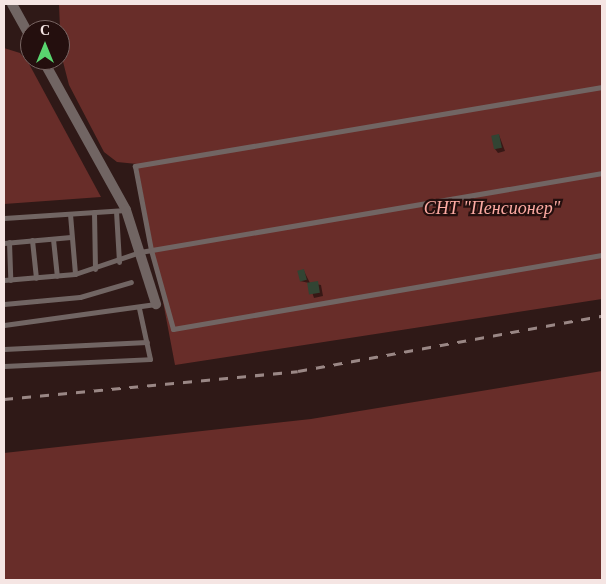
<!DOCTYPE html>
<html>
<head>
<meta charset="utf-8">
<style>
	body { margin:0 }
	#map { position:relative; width:606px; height:584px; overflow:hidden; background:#2f1917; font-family:"Times New Roman",serif }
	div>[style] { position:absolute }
	.green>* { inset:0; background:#682d29 }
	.shadow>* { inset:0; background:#0007 }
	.building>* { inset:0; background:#324433; transform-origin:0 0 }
	.lane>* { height:5px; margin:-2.5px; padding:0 2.5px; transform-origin:2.5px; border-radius:2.5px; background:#716563 }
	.street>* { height:10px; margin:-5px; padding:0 5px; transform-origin:5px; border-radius:5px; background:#716563 }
	.rail>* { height:2.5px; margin-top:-1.25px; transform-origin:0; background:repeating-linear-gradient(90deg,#9a8785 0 9px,transparent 0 18px) }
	span { translate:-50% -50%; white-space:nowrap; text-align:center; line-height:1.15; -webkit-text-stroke:4.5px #240f0e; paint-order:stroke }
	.park-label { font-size:18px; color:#fcaaa2; font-style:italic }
	.frame { position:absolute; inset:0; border:5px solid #f5e5e3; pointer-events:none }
	.north { position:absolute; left:20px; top:20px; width:50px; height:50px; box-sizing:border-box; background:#240f0e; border:1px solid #786563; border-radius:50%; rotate:0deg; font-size:14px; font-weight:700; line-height:20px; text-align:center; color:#f5e5e3 }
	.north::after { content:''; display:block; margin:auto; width:18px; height:22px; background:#59d56f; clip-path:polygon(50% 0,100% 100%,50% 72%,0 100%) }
</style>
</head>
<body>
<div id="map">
	<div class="green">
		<div style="clip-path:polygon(59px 4px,602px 4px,602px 299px,175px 365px,137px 164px,117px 162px,104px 152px,69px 85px,61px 54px)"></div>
		<div style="clip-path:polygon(4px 48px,20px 53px,28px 62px,101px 197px,4px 204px)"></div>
		<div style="clip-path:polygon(602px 371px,602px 580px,4px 580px,4px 453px,311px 419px)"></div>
	</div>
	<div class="shadow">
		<div style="clip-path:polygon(499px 135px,505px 151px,498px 153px,495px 149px)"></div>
		<div style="clip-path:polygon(304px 271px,310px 283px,321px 285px,323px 296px,314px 298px,309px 283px,300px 281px)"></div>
	</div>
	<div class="building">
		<div style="left:499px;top:134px;width:14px;height:8px;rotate:78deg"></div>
		<div style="left:304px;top:269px;width:11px;height:7px;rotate:75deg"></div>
		<div style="left:318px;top:281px;width:12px;height:11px;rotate:81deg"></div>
	</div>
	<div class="lane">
		<div style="left:602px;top:87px;width:474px;rotate:170.4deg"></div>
		<div style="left:135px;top:166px;width:86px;rotate:79.2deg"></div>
		<div style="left:151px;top:250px;width:82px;rotate:74.4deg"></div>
		<div style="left:173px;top:329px;width:435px;rotate:-9.8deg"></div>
		<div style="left:116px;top:211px;width:51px;rotate:86.6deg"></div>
		<div style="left:94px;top:212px;width:57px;rotate:89deg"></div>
		<div style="left:70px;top:214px;width:60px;rotate:85.2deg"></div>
		<div style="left:4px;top:218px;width:122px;rotate:-3.8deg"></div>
		<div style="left:53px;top:239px;width:37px;rotate:84deg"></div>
		<div style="left:32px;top:240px;width:38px;rotate:84deg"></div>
		<div style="left:9px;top:242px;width:38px;rotate:88deg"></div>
		<div style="left:4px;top:243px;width:67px;rotate:-5.1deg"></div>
		<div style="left:4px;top:280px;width:71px;rotate:-4.8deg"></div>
		<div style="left:75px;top:274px;width:69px;rotate:-18.7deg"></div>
		<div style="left:140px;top:252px;width:469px;rotate:-9.7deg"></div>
		<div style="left:4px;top:304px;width:76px;rotate:-5.3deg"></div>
		<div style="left:80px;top:297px;width:53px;rotate:-16.4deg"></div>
		<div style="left:4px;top:325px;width:153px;rotate:-7.9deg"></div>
		<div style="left:4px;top:349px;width:143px;rotate:-2.8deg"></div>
		<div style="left:4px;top:366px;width:146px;rotate:-2.7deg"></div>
		<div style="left:150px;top:359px;width:52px;rotate:-102.2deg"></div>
	</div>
	<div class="street">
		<div style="left:12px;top:4px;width:37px;rotate:61deg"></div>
		<div style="left:43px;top:60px;width:171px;rotate:61deg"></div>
		<div style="left:126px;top:210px;width:99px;rotate:72.3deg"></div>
	</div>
	<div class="rail">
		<div style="left:4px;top:399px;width:295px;rotate:-5.4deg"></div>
		<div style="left:298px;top:371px;width:309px;rotate:-10.3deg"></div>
	</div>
	<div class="park-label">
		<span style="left:492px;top:208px">СНТ "Пенсионер"</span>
	</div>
	<div class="frame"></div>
	<div class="north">С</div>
</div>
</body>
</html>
